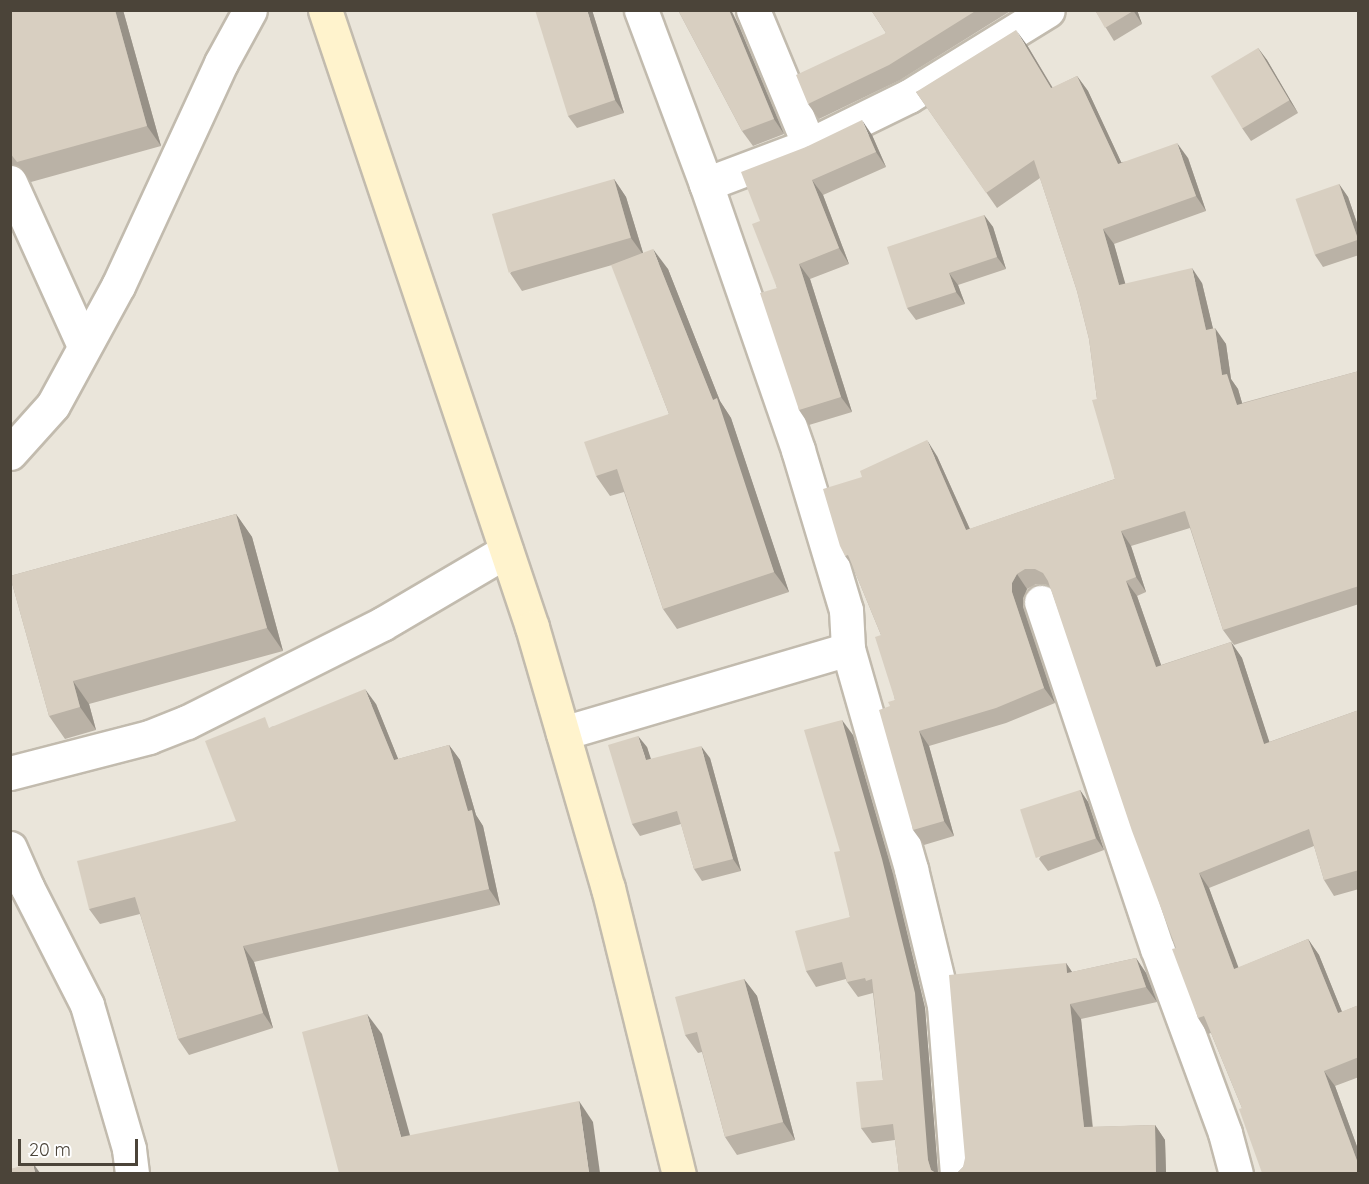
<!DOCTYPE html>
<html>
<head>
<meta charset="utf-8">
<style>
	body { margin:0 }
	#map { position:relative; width:1369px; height:1184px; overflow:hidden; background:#f6f3ec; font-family:Quicksand,sans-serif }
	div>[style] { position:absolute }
	.residential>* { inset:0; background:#eae5da; transform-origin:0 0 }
	.roads { filter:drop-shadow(2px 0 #c2bbae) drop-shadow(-2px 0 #c2bbae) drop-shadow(0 2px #c2bbae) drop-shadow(0 -2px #c2bbae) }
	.street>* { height:33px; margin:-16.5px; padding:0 16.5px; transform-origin:16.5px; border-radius:16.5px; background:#fff }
	.secondary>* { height:33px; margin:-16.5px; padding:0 16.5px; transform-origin:16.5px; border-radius:16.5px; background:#fff3cd }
	.wall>* { inset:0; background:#bab2a6 }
	.shaded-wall>* { inset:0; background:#979187 }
	.building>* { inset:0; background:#d8cfc1; transform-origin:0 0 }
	span { translate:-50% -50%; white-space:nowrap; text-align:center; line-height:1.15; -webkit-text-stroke:6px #fff; paint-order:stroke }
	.frame { position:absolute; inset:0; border:12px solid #4b4439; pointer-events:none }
	.scale { position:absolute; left:18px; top:1139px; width:120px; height:27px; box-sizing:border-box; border:3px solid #4b4439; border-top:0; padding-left:8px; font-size:18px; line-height:21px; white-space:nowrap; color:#4b4439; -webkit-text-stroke:4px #fff; paint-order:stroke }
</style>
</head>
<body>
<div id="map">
	<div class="residential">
		<div style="left:11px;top:11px;width:1347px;height:1162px"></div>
	</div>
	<div class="roads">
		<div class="street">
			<div style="left:641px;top:10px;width:186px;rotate:69.5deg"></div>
			<div style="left:706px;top:184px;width:281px;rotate:70.9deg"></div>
			<div style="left:798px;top:450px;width:167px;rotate:73.3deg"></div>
			<div style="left:846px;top:610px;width:39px;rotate:87deg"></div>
			<div style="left:848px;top:649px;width:229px;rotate:74deg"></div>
			<div style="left:911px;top:869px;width:140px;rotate:76.4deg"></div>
			<div style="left:944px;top:1005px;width:169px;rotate:85.6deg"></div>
			<div style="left:753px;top:10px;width:146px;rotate:67.5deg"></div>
			<div style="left:10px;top:182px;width:180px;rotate:65.7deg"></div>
			<div style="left:706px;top:184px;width:110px;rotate:-20.7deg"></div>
			<div style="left:809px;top:145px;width:111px;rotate:-26.1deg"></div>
			<div style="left:909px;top:96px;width:163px;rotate:-31.7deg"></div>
			<div style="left:10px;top:453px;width:64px;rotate:-48.1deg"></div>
			<div style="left:53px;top:405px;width:136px;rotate:-61.4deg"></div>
			<div style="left:118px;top:286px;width:246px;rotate:-65.2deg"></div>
			<div style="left:221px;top:63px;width:60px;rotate:-61.3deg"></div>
			<div style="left:1041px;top:602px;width:365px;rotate:71.5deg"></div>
			<div style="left:1157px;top:948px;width:197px;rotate:69.8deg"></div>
			<div style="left:1225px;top:1133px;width:42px;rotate:75deg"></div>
			<div style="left:563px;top:733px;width:297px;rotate:-16.4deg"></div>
			<div style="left:10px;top:773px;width:144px;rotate:-14.5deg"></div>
			<div style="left:149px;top:737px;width:41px;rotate:-21.5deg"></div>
			<div style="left:187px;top:722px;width:218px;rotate:-26.7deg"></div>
			<div style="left:382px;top:624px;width:144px;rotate:-30.5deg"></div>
			<div style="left:10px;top:848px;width:43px;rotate:66.4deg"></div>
			<div style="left:27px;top:887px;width:132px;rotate:63deg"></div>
			<div style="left:87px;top:1005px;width:150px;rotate:73.7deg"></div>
			<div style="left:129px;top:1149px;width:25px;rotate:83deg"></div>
		</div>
		<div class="secondary">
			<div style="left:325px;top:10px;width:651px;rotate:71.45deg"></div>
			<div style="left:532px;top:627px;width:272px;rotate:73.8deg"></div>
			<div style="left:608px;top:888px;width:295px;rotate:76.1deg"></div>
		</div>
	</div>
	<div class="wall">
		<div style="clip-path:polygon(10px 10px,123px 10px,161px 146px,31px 182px,19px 166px,10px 164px)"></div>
		<div style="clip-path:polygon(592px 10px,624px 113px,577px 128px,568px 116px)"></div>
		<div style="clip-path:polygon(678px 10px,731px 10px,739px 26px,784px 134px,753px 146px,742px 131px)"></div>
		<div style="clip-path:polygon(871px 10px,1012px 10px,900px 80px,819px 119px,808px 104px,886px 33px)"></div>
		<div style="clip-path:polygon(1095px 10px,1137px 10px,1142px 24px,1114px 41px)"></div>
		<div style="clip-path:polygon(1027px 45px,1053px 88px,1077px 76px,1088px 91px,1121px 162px,1188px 158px,1206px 211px,1114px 244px,1125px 284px,1202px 283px,1213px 329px,1226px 344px,1231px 379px,1238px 389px,1242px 403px,1359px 371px,1359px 604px,1234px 645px,1223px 630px,1190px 528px,1131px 546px,1146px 592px,1137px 596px,1161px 665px,1231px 642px,1242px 658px,1269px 742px,1359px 710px,1359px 889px,1334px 896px,1324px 880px,1314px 846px,1209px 888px,1238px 968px,1308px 939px,1319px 955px,1342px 1012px,1359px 1005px,1359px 1077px,1335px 1086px,1359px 1152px,1359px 1173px,1242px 1108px,1211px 1033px,1208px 1034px,1198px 1018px,1176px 948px,1050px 586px,1045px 584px,1036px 584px,1027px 589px,1023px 598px,1023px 607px,1055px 703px,1006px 723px,929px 746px,954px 836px,924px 845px,913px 830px,890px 706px,895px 700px,881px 635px,853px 567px,845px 556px,937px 456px,970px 529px,1115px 479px,1097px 399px,1089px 339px,1077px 291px,1040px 178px,997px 208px,916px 92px)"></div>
		<div style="clip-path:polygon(1258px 48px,1267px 60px,1298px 113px,1251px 141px,1242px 128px)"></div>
		<div style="clip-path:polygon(872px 135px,886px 167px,823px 195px,849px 264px,810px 279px,852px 412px,809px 425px,799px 410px,777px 288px,760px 221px,806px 147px)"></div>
		<div style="clip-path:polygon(614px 179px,626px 197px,643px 253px,668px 269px,720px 401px,731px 418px,789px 592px,677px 629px,663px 609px,624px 492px,610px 496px,596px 476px,669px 414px,612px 265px,522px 291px,510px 273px)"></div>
		<div style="clip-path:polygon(1339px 184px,1348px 197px,1359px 229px,1359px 255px,1323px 267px,1315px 255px)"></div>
		<div style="clip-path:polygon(984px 215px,993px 227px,1006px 269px,958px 285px,965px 304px,916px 320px,907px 308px)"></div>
		<div style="clip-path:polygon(236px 514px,252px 537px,283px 651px,89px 704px,96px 730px,65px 739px,49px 716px,10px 576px)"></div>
		<div style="clip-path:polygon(376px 704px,398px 759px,449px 745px,460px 760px,476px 815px,483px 826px,500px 905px,254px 962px,273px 1028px,189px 1055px,178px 1039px,140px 914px,100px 924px,89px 909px,236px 821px,271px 727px)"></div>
		<div style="clip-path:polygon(853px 735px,893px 874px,925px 1008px,938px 1173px,899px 1173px,895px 1140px,872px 1143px,861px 1128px,883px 1080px,873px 993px,858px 997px,847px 982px,846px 979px,816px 987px,806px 971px,850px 917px,840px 851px)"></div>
		<div style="clip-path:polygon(647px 747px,650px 759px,710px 758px,741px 871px,702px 881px,694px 869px,681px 824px,640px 836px,632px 824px)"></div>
		<div style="clip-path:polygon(1080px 790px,1088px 802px,1104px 850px,1048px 871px,1039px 859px)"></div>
		<div style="clip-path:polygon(1136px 958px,1146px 973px,1157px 1002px,1081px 1019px,1093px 1127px,1155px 1125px,1165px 1140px,1166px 1173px,957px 1173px,963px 1167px,1066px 963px,1072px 972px)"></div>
		<div style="clip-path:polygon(744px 979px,757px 996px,795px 1140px,737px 1155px,725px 1137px,702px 1052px,698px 1053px,685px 1035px)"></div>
	</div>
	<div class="shaded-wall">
		<div style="clip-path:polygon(115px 10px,123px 10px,161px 146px,147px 126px)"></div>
		<div style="clip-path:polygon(587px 10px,592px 10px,624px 113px,615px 100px)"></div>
		<div style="clip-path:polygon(729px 10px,731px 10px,739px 26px,784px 134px,774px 119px)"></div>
		<div style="clip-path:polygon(1133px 10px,1137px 10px,1142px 24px)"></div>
		<div style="clip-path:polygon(1016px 30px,1027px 45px,1062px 104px,1051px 88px)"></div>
		<div style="clip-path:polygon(1258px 48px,1267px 60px,1298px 113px,1289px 100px)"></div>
		<div style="clip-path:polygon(1077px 76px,1088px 91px,1129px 179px,1118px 164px)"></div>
		<div style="clip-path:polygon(862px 120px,872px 135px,886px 167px,876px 152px)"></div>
		<div style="clip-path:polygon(1177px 143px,1188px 158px,1206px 211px,1196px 196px)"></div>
		<div style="clip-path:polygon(614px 179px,626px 197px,644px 256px,631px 238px)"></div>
		<div style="clip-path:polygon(812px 180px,823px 195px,849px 264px,839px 248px)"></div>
		<div style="clip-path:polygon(1339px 184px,1348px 197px,1359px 229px,1359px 242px)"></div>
		<div style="clip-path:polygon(984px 215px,993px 227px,1006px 269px,997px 257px)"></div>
		<div style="clip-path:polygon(1103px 229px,1114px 244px,1130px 300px,1119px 285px)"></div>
		<div style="clip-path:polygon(653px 249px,668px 269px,720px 401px,731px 418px,789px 592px,774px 572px,713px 400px)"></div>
		<div style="clip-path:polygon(799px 264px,810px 279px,852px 412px,841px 397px)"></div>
		<div style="clip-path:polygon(1192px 268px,1202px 283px,1217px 345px,1206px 330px)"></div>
		<div style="clip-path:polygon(949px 273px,958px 285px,965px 304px,956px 292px)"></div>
		<div style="clip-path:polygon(1215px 328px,1226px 344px,1231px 379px,1238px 389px,1247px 420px,1237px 405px,1222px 375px)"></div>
		<div style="clip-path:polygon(927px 440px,937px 456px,977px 545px,966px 530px)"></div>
		<div style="clip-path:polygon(236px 514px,252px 537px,283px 651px,267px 628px)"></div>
		<div style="clip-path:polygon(1121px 531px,1131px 546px,1146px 592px,1136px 577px)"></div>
		<div style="clip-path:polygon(1017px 574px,1027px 589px,1023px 598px,1023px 607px,1055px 703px,1044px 688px,1012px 592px,1012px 583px)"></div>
		<div style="clip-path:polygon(1126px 581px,1137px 596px,1167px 682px,1156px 667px)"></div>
		<div style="clip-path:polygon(1231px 642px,1242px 658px,1275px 759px,1264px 744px)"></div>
		<div style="clip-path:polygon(73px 681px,89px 704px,96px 730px,80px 707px)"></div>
		<div style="clip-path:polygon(365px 689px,376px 704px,405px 776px,394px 760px)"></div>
		<div style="clip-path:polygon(842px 720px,853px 735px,893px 874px,925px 1008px,938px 1173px,934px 1173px,931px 1170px,928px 1160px)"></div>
		<div style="clip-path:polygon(919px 731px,929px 746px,954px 836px,944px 821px)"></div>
		<div style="clip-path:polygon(638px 736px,647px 747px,655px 771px,646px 760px)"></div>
		<div style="clip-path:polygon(449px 745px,460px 760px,476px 815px,483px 826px,500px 905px,489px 889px)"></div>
		<div style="clip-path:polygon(701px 746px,710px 758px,741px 871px,733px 859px)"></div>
		<div style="clip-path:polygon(1080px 790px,1088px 802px,1104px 850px,1096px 838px)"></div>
		<div style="clip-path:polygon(1199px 873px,1209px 888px,1245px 985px,1234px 969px)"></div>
		<div style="clip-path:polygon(1308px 939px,1319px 955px,1349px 1029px,1338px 1013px)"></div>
		<div style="clip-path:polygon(243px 946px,254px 962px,273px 1028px,263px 1013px)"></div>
		<div style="clip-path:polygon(1136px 958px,1146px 973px,1157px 1002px,1146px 987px)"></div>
		<div style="clip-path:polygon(1066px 963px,1076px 978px,1067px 973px)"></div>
		<div style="clip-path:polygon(744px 979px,757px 996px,795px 1140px,783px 1122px)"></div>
		<div style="clip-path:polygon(1070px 1004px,1081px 1019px,1094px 1142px,1084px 1127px)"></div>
		<div style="clip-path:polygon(367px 1014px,382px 1034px,416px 1157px,401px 1137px)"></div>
		<div style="clip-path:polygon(1324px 1071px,1335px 1086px,1359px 1152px,1359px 1166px)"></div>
		<div style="clip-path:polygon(579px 1101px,593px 1122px,600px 1173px,589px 1173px)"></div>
		<div style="clip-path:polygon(1155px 1125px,1165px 1140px,1166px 1173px,1156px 1173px)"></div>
		<div style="clip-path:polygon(33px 1163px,40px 1173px,35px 1173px)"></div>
	</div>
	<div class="building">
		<div style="clip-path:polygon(10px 10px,115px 10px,147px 126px,17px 162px,10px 153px)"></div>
		<div style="clip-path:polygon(535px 10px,587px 10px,615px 100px,568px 116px)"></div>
		<div style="clip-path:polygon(678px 10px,729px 10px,774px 119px,742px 131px)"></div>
		<div style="clip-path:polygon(871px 10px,977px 10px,889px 65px,808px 104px,796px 75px,886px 33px)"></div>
		<div style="clip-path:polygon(1095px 10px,1133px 10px,1133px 11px,1105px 28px)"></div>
		<div style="clip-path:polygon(1016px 30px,1051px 88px,1077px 76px,1118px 164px,1177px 143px,1196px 196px,1103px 229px,1119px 285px,1192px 268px,1206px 330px,1215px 328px,1222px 375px,1227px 374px,1237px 405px,1359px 371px,1359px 586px,1223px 630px,1185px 511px,1121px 531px,1136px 577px,1126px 581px,1156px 667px,1231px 642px,1264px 744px,1359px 710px,1359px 870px,1324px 880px,1309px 829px,1199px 873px,1234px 969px,1308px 939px,1338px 1013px,1359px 1005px,1359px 1057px,1324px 1071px,1359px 1166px,1359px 1173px,1262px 1173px,1239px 1109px,1242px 1108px,1204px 1016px,1198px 1018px,1172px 949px,1176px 948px,1132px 831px,1048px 581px,1043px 573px,1035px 569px,1025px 569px,1017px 574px,1012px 583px,1012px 592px,1044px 688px,996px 708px,919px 731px,944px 821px,913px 830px,879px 710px,890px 706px,888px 702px,895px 700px,875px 637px,881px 635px,848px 555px,845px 556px,840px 546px,823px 489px,862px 477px,860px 471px,927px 440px,966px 530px,1115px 479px,1092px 400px,1097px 399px,1089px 339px,1077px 291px,1034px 160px,986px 193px,916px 92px)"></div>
		<div style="left:1258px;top:48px;width:61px;height:55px;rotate:59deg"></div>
		<div style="clip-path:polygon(862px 120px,876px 152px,812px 180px,839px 248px,799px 264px,841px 397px,799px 410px,760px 293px,777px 288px,752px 224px,760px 221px,741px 172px,806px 147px)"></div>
		<div style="left:614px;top:179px;width:61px;height:127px;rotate:74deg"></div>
		<div style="left:1339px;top:184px;width:59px;height:46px;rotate:71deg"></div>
		<div style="clip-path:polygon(984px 215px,997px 257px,949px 273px,956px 292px,907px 308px,887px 247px)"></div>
		<div style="clip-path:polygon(653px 249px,713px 400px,717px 398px,774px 572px,663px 609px,617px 469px,596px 476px,584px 442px,669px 414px,611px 265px)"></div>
		<div style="clip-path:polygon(236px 514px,267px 628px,73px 681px,80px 707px,49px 716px,10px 576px)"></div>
		<div style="clip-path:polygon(365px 689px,394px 760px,449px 745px,468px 811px,472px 810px,489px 889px,243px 946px,263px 1013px,178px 1039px,135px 897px,89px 909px,77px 861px,236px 821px,205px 741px,265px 717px,269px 728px)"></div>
		<div style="clip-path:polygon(842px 720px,882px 859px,915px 993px,928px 1160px,931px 1170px,936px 1173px,899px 1173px,893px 1124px,861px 1128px,856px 1082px,883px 1080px,872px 979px,866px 981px,865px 978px,847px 982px,842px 962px,806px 971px,795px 931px,850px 917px,834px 852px,840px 851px,804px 730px)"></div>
		<div style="clip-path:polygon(638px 736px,646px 760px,701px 746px,733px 859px,694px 869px,677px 811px,632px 824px,608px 745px)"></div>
		<div style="left:1080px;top:790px;width:51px;height:63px;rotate:72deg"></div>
		<div style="clip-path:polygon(1136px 958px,1146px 987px,1070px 1004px,1084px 1127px,1155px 1125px,1156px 1173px,957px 1173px,963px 1167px,965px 1158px,949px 975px,1066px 963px,1067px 973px)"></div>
		<div style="clip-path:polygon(744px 979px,783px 1122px,725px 1137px,697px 1032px,685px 1035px,675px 997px)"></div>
		<div style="clip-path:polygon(367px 1014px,401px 1137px,579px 1101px,589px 1173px,339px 1173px,302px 1032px)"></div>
		<div style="clip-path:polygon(33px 1163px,35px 1173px,10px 1173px,10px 1169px)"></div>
	</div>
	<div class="frame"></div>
	<div class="scale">20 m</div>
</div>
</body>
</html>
